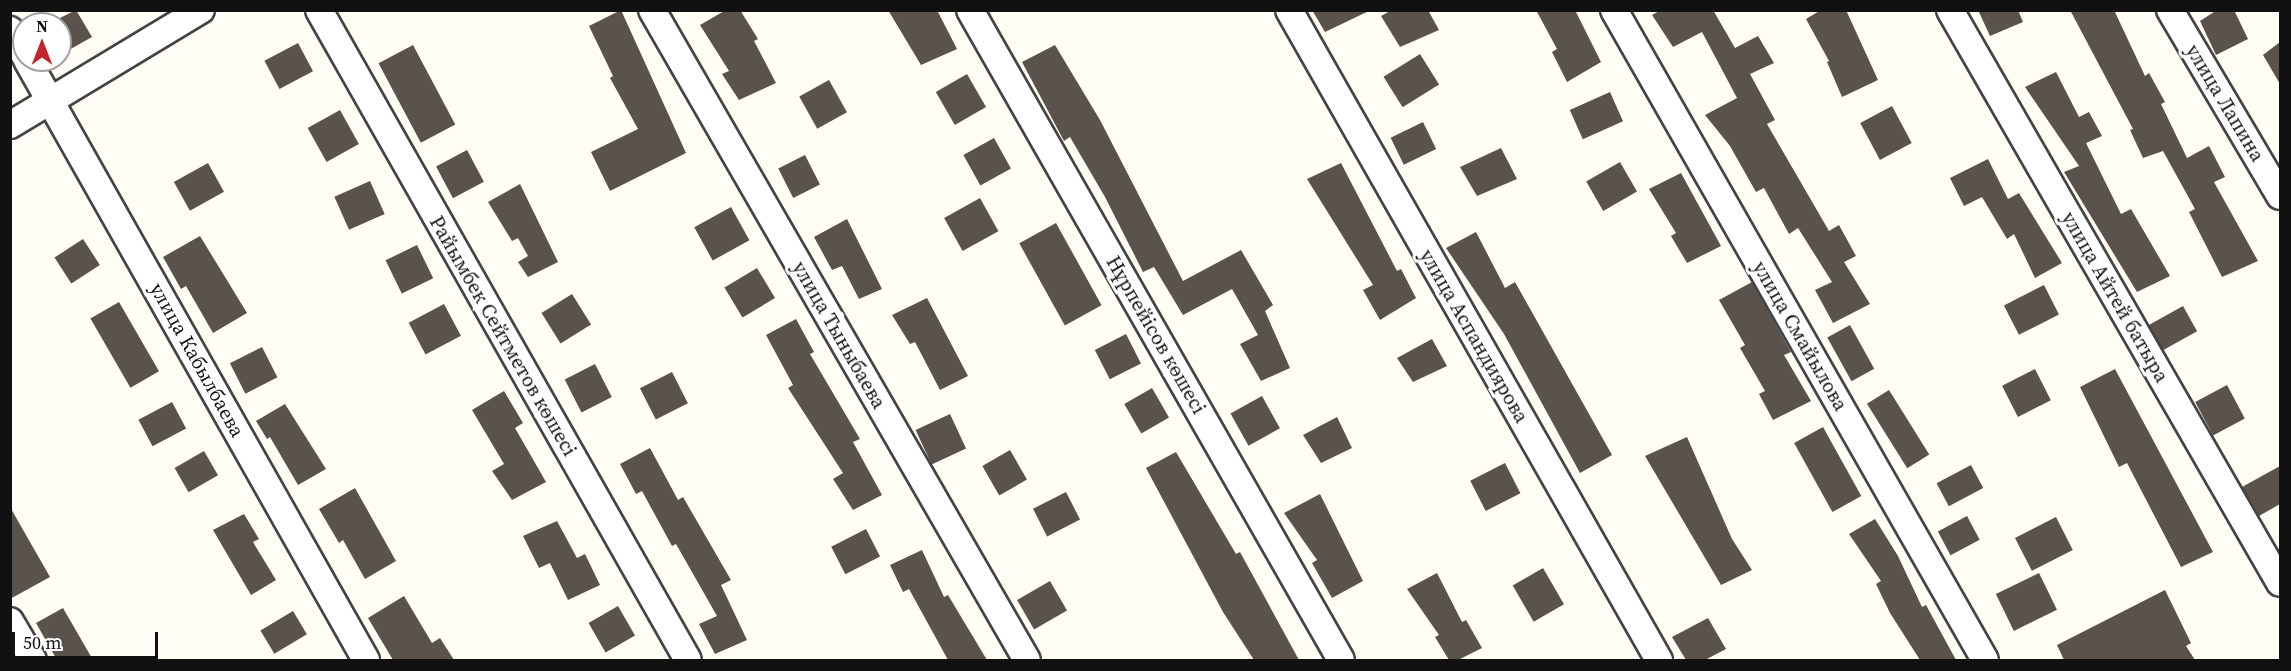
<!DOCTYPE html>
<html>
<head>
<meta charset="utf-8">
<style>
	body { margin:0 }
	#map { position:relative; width:2291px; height:671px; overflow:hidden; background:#fffdf5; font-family:"Source Serif 4",serif }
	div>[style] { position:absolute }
	.building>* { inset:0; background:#5a524d; transform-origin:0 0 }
	.roads { filter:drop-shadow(2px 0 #444) drop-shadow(-2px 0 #444) drop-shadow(0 2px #444) drop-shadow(0 -2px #444) }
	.minor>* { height:26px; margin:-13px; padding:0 13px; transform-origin:13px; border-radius:13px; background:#fff }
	span { translate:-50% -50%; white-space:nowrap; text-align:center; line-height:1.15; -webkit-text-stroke:6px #fff; paint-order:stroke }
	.street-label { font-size:20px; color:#111 }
	.frame { position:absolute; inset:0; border:12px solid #111; pointer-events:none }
	.north { position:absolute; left:12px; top:12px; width:60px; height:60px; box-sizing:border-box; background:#fff; border:2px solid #a0a0a0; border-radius:50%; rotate:0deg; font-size:16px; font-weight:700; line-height:24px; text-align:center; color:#111 }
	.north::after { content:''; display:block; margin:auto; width:21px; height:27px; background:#c4262e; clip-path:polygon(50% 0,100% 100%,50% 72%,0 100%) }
	.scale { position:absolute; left:12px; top:632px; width:146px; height:27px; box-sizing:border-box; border:3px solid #111; border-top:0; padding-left:8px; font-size:18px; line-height:21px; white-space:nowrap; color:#111; -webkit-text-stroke:4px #fff; paint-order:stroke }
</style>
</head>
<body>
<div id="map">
	<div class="building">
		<div style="clip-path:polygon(76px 10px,92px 37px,60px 55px,60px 18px)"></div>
		<div style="clip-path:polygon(621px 10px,686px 153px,610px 191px,591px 152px,638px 129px,610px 78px,613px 76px,589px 26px)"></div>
		<div style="clip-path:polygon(726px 10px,740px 10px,758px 39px,754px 41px,776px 83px,739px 100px,722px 74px,729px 71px,700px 25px)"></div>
		<div style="clip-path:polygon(888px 10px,937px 10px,957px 49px,921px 65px)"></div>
		<div style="clip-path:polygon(1312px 10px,1371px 10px,1325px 32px)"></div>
		<div style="clip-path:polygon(1392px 10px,1428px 10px,1439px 30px,1400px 47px,1381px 16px)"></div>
		<div style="clip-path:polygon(1536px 10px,1575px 10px,1601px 62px,1567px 82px,1552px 52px,1557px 49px)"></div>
		<div style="clip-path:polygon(1661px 10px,1713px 10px,1735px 48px,1758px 36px,1774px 63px,1750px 74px,1775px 120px,1767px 124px,1829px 231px,1839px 225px,1856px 256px,1844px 262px,1870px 304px,1833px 323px,1815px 290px,1832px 282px,1798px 228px,1789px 234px,1764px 188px,1756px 192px,1730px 146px,1705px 115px,1737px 98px,1702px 32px,1673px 47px,1652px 15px)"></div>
		<div style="clip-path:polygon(1821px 10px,1846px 10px,1878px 80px,1842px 97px,1827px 62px,1829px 61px,1806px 19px)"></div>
		<div style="clip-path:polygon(1978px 10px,2018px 10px,2023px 22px,1990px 36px)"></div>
		<div style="clip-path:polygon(2070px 10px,2114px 10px,2145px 76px,2149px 73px,2165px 102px,2161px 104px,2187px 158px,2209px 146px,2225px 177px,2214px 182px,2258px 261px,2222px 277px,2189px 212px,2195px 209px,2163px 151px,2143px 158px,2130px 130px,2133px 129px)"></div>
		<div style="clip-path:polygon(2217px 10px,2234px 10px,2248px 39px,2216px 55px,2200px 21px)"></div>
		<div style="clip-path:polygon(2280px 42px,2280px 84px,2263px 55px)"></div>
		<div style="left:298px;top:43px;width:32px;height:38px;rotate:62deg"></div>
		<div style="left:413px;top:45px;width:90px;height:39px;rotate:62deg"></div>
		<div style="clip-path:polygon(1055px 45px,1100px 120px,1183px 281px,1241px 250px,1273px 305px,1265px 311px,1290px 368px,1261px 381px,1240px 344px,1258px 335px,1232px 289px,1183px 315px,1154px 267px,1143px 272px,1105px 197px,1070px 137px,1064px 141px,1022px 62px)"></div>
		<div style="left:1420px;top:54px;width:36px;height:43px;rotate:58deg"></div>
		<div style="clip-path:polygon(2056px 72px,2079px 117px,2089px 112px,2102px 136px,2086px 143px,2121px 214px,2131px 209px,2170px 276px,2137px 292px,2064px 172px,2079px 166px,2025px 87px)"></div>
		<div style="left:967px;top:74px;width:38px;height:36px;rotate:60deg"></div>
		<div style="left:829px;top:80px;width:37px;height:34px;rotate:61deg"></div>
		<div style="left:1610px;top:92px;width:32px;height:44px;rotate:66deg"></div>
		<div style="left:1892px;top:106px;width:42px;height:36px;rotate:62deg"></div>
		<div style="left:340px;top:110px;width:39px;height:37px;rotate:61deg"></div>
		<div style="left:1423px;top:122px;width:30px;height:36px;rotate:64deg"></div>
		<div style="left:994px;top:138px;width:35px;height:35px;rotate:61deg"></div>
		<div style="clip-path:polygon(1501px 148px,1517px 179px,1477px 196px,1460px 167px)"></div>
		<div style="left:467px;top:150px;width:36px;height:35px;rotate:62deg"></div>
		<div style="left:805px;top:155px;width:33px;height:30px;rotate:63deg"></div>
		<div style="clip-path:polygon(1988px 159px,2008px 199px,2019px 193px,2062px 263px,2035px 278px,2014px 234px,2007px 239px,1982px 197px,1964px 206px,1950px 178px)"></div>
		<div style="left:1620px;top:162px;width:34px;height:39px;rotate:60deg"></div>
		<div style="left:208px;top:163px;width:33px;height:39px;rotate:61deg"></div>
		<div style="clip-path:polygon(1341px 163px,1397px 271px,1401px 269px,1416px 298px,1380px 320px,1363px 290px,1373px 285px,1307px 179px)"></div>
		<div style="clip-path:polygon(1681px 173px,1721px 246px,1687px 263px,1671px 236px,1676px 233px,1649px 189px)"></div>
		<div style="left:370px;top:181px;width:36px;height:39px;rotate:66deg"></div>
		<div style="clip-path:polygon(520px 184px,558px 262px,528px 277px,518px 262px,528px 256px,518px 238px,512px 241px,488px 202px)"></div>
		<div style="left:980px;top:198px;width:38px;height:41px;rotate:61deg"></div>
		<div style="left:731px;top:207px;width:38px;height:42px;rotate:61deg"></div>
		<div style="clip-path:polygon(847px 219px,882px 289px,859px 299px,842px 266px,832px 270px,814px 237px)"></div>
		<div style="left:1056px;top:223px;width:94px;height:42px;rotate:61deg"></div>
		<div style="clip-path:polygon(1476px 232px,1505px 288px,1515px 282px,1612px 455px,1580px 473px,1504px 334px,1446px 248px)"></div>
		<div style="clip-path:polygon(200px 236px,247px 313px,213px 333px,186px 286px,181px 289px,163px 257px)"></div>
		<div style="left:83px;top:239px;width:31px;height:34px;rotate:57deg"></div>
		<div style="left:417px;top:245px;width:37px;height:35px;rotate:64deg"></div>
		<div style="left:757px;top:268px;width:35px;height:38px;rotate:59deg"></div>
		<div style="clip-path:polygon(1752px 282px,1791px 352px,1784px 355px,1811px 401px,1773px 420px,1759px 394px,1765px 391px,1740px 348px,1745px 345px,1719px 300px)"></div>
		<div style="left:2044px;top:285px;width:33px;height:45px;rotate:63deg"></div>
		<div style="left:572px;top:294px;width:36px;height:36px;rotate:58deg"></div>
		<div style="clip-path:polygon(927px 298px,968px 376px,940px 390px,915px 342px,910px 344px,892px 315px)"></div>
		<div style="left:119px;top:302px;width:80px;height:33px;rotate:60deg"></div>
		<div style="left:444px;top:304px;width:36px;height:40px;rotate:62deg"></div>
		<div style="left:2183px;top:306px;width:29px;height:39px;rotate:61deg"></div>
		<div style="clip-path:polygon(796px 319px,814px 352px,810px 354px,860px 439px,853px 442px,882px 495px,853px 510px,833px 479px,843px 473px,788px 388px,793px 385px,766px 335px)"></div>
		<div style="left:1850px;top:325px;width:50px;height:26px;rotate:61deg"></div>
		<div style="left:1126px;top:334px;width:33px;height:35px;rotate:63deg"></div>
		<div style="clip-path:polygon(1432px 339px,1447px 366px,1413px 382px,1397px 358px)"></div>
		<div style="left:262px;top:347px;width:34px;height:36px;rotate:63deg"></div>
		<div style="left:595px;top:364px;width:37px;height:34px;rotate:63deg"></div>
		<div style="left:2035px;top:369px;width:35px;height:37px;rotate:63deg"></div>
		<div style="clip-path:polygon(2115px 369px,2213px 552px,2181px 567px,2127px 463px,2119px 467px,2080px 387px)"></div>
		<div style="left:672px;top:372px;width:35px;height:36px;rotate:63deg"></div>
		<div style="left:2227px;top:385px;width:38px;height:36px;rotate:62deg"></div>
		<div style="left:1152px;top:388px;width:34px;height:32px;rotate:60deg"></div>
		<div style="left:1889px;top:390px;width:76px;height:26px;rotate:58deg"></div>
		<div style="clip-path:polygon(504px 391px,523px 423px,515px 428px,546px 482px,512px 500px,492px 471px,504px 464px,472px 410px)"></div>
		<div style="left:1262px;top:396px;width:37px;height:36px;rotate:61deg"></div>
		<div style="left:172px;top:402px;width:30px;height:38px;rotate:62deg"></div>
		<div style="clip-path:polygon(285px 404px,326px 469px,298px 485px,270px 437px,267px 439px,256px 421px)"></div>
		<div style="left:950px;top:414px;width:38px;height:38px;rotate:65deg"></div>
		<div style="clip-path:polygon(1337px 417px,1352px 448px,1321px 463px,1303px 435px)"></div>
		<div style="left:1823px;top:427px;width:79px;height:33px;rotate:61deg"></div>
		<div style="clip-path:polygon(1687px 437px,1732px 539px,1752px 570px,1721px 585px,1645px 456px)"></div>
		<div style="clip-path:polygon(650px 448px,678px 500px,683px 497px,731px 580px,721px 585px,747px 640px,715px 654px,699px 624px,717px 616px,676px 544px,672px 546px,642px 491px,636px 494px,620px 464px)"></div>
		<div style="left:1010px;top:450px;width:34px;height:32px;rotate:60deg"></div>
		<div style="left:204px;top:451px;width:28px;height:34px;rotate:60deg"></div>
		<div style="clip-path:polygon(1176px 452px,1236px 554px,1240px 552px,1299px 660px,1254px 660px,1223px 612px,1146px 468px)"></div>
		<div style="left:1505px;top:463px;width:34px;height:39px;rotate:63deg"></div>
		<div style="left:1971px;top:465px;width:26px;height:39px;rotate:62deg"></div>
		<div style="clip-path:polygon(2280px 466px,2280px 504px,2259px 516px,2242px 487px)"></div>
		<div style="clip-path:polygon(355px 488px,396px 561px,365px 579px,343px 540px,339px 543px,319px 509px)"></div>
		<div style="left:1066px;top:492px;width:31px;height:37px;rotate:63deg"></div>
		<div style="clip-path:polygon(1320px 494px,1363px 581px,1332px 598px,1312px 563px,1317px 560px,1284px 513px)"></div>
		<div style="clip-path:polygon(10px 507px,50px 577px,10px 599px)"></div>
		<div style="clip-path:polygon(244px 514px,259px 539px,253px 542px,276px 580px,251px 595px,213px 530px)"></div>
		<div style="left:1967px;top:516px;width:27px;height:33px;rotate:62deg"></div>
		<div style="left:2056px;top:517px;width:37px;height:46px;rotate:63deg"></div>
		<div style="clip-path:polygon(1875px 519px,1898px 556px,1922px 607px,1926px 605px,1956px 660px,1920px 660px,1890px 613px,1876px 584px,1881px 581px,1849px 534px)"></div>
		<div style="clip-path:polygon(557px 521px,577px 558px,585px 554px,600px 585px,568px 600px,550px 563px,539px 568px,523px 536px)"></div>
		<div style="left:866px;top:529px;width:31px;height:39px;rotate:63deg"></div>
		<div style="clip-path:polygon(922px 550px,944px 597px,948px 595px,987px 660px,948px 660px,909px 589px,903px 592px,890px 565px)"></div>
		<div style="left:1543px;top:568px;width:42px;height:35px;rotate:60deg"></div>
		<div style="clip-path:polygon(1437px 573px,1462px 622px,1466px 620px,1482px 648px,1458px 660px,1449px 660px,1435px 637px,1439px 635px,1407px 589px)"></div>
		<div style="left:2039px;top:573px;width:41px;height:48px;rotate:64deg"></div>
		<div style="left:1050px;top:581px;width:34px;height:38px;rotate:60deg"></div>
		<div style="clip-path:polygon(2165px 590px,2191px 643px,2186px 646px,2195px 660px,2064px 660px,2057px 645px)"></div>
		<div style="clip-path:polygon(404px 596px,432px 643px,440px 638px,454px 660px,393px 660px,368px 618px)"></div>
		<div style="left:618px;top:606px;width:34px;height:34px;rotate:60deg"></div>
		<div style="clip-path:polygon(63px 608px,93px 660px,57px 660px,36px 623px)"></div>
		<div style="left:293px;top:611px;width:27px;height:38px;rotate:59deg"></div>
		<div style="clip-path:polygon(1708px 618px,1726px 649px,1705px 660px,1686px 660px,1672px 637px)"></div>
	</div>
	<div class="roads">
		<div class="minor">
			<div style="left:319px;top:10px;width:747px;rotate:60.42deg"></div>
			<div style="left:652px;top:10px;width:750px;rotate:60.02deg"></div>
			<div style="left:970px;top:10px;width:748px;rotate:60.28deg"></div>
			<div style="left:1289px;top:10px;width:748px;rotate:60.35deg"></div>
			<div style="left:1614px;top:10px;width:748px;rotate:60.28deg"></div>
			<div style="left:1950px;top:10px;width:661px;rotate:60.06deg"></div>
			<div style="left:2170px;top:10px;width:216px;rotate:59.4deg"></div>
			<div style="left:10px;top:30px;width:28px;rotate:60deg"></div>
			<div style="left:27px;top:60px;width:689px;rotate:60.53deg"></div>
			<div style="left:10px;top:125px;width:223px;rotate:-31.1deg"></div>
			<div style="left:10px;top:621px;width:45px;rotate:59.5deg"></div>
		</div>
	</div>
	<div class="street-label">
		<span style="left:2225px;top:103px;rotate:59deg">улица Лапина</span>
		<span style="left:2115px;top:297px;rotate:60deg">улица Айтей батыра</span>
		<span style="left:839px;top:335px;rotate:60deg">улица Тыныбаева</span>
		<span style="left:1156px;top:335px;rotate:60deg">Нұрпейісов көшесі</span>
		<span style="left:503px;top:336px;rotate:60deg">Райымбек Сейтметов көшесі</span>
		<span style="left:1474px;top:336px;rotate:60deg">улица Аспандиярова</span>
		<span style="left:1800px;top:336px;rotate:60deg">улица Смайылова</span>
		<span style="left:197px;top:360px;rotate:61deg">улица Кабылбаева</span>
	</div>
	<div class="frame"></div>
	<div class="north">N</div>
	<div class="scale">50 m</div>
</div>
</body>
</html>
